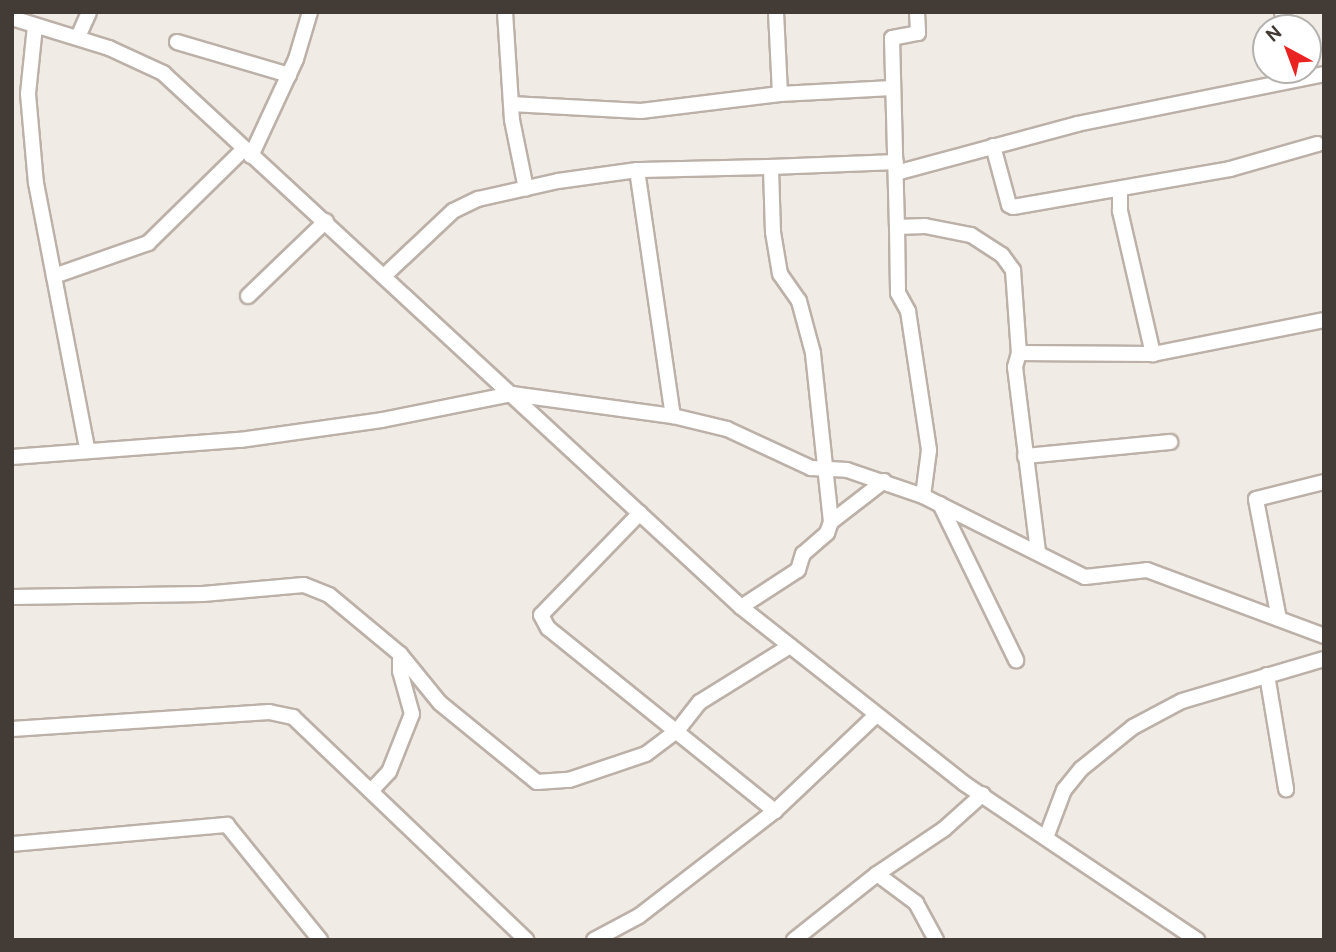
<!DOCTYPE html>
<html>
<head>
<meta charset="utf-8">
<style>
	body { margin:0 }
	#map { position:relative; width:1336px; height:952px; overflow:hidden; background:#f1ebe5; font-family:Overpass,sans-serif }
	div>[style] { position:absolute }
	.roads { filter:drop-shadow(2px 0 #bcb1a8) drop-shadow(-2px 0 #bcb1a8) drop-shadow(0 2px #bcb1a8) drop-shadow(0 -2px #bcb1a8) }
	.minor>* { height:14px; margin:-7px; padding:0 7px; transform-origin:7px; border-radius:7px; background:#fff }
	span { translate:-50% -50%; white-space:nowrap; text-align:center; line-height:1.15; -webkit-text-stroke:7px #fff; paint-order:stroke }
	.frame { position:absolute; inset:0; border:14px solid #433b35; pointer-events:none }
	.north { position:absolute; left:1252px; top:14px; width:70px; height:70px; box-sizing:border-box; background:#fff; border:2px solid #b4b1ae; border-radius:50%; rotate:319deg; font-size:19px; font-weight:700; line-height:28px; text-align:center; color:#433b35 }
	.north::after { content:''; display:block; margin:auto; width:24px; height:32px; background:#eb2222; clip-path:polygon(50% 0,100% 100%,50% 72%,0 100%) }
</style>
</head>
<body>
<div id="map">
	<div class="roads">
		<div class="minor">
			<div style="left:505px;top:12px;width:108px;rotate:86.3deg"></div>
			<div style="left:512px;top:120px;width:70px;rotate:78.5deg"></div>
			<div style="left:776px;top:12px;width:82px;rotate:87.2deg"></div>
			<div style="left:917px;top:12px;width:21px;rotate:87deg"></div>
			<div style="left:918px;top:33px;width:26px;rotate:169deg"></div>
			<div style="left:892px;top:38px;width:189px;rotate:88.5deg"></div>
			<div style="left:897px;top:227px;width:28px;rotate:-2deg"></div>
			<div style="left:925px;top:226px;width:47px;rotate:11.1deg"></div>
			<div style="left:971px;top:235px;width:37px;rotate:33deg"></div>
			<div style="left:1002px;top:255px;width:19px;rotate:54deg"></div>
			<div style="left:1013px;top:270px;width:83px;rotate:85.9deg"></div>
			<div style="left:1019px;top:353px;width:15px;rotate:106deg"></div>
			<div style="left:1015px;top:367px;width:186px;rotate:82.9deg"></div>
			<div style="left:1282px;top:12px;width:16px;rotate:76deg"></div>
			<div style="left:12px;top:18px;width:102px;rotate:17.2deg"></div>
			<div style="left:109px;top:48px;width:60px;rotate:24.8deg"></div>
			<div style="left:163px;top:73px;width:787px;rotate:42.73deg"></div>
			<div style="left:741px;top:607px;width:285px;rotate:38.3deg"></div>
			<div style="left:965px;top:784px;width:280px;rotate:33.9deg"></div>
			<div style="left:35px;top:26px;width:68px;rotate:95.9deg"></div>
			<div style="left:28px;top:94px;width:89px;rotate:84.9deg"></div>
			<div style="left:36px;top:183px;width:271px;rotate:79.1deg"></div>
			<div style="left:78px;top:37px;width:27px;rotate:-66deg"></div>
			<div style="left:177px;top:42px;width:117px;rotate:16.4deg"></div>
			<div style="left:511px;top:104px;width:130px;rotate:3.1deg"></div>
			<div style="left:641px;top:111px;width:140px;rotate:-7deg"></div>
			<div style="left:780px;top:94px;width:112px;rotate:-3.1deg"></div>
			<div style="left:993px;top:146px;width:61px;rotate:74.8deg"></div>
			<div style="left:1009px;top:205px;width:4px;rotate:27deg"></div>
			<div style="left:1013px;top:207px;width:220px;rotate:-9.9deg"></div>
			<div style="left:1230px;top:169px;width:91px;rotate:-15.9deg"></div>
			<div style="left:251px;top:156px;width:107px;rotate:-65.1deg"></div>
			<div style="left:296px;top:59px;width:49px;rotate:-73.4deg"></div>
			<div style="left:637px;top:170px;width:249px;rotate:81.7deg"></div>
			<div style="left:896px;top:173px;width:188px;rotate:-15.1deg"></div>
			<div style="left:1077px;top:124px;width:252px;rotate:-11.4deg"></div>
			<div style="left:1120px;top:189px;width:22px;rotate:90deg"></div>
			<div style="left:1120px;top:211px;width:147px;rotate:77deg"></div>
			<div style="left:897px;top:227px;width:66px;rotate:89.1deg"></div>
			<div style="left:898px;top:293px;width:21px;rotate:61deg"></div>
			<div style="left:908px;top:311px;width:141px;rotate:81.4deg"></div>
			<div style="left:929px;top:450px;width:46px;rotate:97.4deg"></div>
			<div style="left:54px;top:276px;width:100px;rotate:-19.3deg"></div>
			<div style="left:148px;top:243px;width:134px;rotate:-44.4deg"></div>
			<div style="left:384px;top:276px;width:95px;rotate:-43.3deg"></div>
			<div style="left:453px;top:211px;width:28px;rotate:-26deg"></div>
			<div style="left:478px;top:199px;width:82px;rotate:-12.7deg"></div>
			<div style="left:558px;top:181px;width:80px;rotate:-7.9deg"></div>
			<div style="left:637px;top:170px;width:134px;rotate:-1.3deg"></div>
			<div style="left:248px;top:296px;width:108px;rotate:-43.9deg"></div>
			<div style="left:1019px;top:353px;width:134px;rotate:0.4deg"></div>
			<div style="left:1153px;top:354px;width:174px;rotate:-11.2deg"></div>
			<div style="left:1025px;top:456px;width:146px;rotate:-5.5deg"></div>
			<div style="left:12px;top:457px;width:229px;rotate:-4.3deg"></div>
			<div style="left:240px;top:440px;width:143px;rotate:-8deg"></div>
			<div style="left:382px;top:420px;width:133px;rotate:-11.3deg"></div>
			<div style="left:512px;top:394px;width:162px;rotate:7.8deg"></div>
			<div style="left:673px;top:416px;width:56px;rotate:13.5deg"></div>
			<div style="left:727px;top:429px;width:93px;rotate:24.9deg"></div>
			<div style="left:811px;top:468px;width:36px;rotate:3deg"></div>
			<div style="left:847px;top:470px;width:80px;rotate:18.9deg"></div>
			<div style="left:923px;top:496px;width:181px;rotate:26.6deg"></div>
			<div style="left:1085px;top:577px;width:62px;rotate:-6.4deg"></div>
			<div style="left:1147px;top:570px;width:189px;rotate:20.4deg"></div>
			<div style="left:940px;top:504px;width:174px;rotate:64deg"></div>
			<div style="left:640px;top:513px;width:142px;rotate:134.1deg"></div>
			<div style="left:541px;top:615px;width:15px;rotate:62deg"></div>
			<div style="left:548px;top:628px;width:292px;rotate:38.9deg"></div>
			<div style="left:831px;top:522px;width:67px;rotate:-37.7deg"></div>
			<div style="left:12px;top:597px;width:191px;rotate:-0.9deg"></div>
			<div style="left:203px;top:594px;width:101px;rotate:-5.1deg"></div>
			<div style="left:304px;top:585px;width:27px;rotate:22deg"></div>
			<div style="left:329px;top:595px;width:92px;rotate:39.7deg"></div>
			<div style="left:400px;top:654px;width:63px;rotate:50.8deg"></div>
			<div style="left:440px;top:703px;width:125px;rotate:39.2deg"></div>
			<div style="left:537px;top:782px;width:32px;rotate:-4deg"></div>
			<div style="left:569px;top:780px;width:81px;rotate:-18.7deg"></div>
			<div style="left:646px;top:754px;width:39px;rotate:-37deg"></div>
			<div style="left:677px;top:731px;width:37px;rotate:-52deg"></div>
			<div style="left:700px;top:702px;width:106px;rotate:-31.9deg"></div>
			<div style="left:741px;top:607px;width:68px;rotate:-33deg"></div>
			<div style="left:798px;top:570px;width:17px;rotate:-73deg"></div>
			<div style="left:803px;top:554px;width:32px;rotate:-41deg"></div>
			<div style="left:827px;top:533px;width:12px;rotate:-70deg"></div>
			<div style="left:831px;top:522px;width:170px;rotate:-96.1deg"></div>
			<div style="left:813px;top:353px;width:54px;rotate:-105.1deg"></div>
			<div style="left:799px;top:301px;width:33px;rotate:-125deg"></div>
			<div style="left:780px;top:274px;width:43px;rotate:-99.5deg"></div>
			<div style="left:773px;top:232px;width:65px;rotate:-91.8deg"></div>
			<div style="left:771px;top:167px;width:125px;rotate:-2.3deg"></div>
			<div style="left:1279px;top:619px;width:122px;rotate:-100.9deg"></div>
			<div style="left:1256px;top:499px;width:70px;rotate:-14deg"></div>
			<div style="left:1267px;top:675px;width:116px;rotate:80.5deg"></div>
			<div style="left:12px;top:729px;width:258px;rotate:-3.8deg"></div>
			<div style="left:269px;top:712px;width:25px;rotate:12deg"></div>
			<div style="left:293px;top:717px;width:323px;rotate:43.7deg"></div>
			<div style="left:371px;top:791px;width:26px;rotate:-47deg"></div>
			<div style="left:389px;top:772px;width:62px;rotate:-68.4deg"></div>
			<div style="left:412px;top:714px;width:45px;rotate:-105.6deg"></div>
			<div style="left:400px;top:671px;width:17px;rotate:-90deg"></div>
			<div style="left:1047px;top:835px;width:48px;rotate:-69.3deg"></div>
			<div style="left:1064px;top:790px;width:27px;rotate:-51deg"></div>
			<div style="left:1081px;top:769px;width:67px;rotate:-38.9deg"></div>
			<div style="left:1133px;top:727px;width:55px;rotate:-28deg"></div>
			<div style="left:1182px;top:701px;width:148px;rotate:-16.5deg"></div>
			<div style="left:12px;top:844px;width:216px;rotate:-5.1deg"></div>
			<div style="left:227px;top:825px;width:148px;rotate:51deg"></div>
			<div style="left:877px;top:874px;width:49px;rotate:36.6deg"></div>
			<div style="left:916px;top:903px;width:42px;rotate:61.6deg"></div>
			<div style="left:594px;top:940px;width:51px;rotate:-28.1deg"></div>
			<div style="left:639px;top:916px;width:172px;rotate:-37.7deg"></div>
			<div style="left:775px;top:811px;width:139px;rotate:-43.5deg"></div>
			<div style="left:794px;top:940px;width:106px;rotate:-38.5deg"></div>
			<div style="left:877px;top:874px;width:81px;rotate:-33.9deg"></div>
			<div style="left:944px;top:829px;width:52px;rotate:-41.9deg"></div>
		</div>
	</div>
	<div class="frame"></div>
	<div class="north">N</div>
</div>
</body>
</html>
